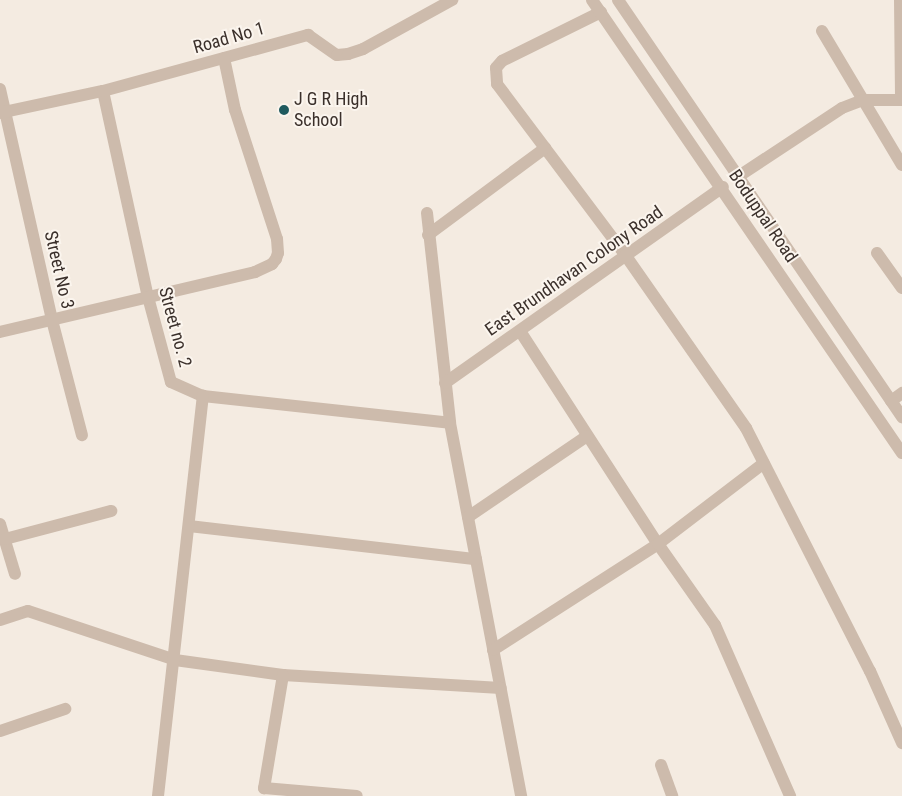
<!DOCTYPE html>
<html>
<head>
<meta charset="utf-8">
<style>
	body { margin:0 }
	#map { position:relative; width:902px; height:796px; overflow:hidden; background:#f4ebe1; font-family:"Roboto Condensed",sans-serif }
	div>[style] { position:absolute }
	.minor>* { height:12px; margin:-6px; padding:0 6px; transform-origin:6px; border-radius:6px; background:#cdbbac }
	.tertiary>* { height:12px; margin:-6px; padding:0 6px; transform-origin:6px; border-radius:6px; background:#cdbbac }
	.dots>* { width:14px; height:14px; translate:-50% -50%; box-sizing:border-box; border:2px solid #fbf5ee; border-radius:50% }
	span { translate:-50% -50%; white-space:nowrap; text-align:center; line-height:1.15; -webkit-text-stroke:4px #fbf5ee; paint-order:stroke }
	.street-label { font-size:18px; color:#3b302b }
	.poi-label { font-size:18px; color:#3b302b }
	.left { translate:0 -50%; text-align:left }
</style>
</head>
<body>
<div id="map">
	<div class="minor">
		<div style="left:900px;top:0;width:100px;rotate:89.4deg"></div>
		<div style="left:601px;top:12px;width:110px;rotate:153.7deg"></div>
		<div style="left:502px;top:61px;width:9px;rotate:131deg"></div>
		<div style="left:496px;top:68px;width:16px;rotate:86deg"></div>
		<div style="left:497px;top:84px;width:215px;rotate:53.1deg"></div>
		<div style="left:626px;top:256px;width:210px;rotate:55.1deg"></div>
		<div style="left:746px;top:428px;width:273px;rotate:63deg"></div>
		<div style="left:870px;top:671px;width:79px;rotate:66deg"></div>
		<div style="left:822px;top:31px;width:156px;rotate:59.2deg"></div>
		<div style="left:0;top:89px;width:237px;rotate:77.3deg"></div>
		<div style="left:52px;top:320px;width:119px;rotate:75.4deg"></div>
		<div style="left:103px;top:91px;width:211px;rotate:77.7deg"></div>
		<div style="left:148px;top:297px;width:88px;rotate:74.9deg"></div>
		<div style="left:171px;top:382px;width:35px;rotate:24deg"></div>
		<div style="left:203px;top:396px;width:248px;rotate:6.2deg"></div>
		<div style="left:0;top:113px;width:105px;rotate:-12.1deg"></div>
		<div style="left:103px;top:91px;width:213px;rotate:-15.3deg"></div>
		<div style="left:308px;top:35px;width:35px;rotate:35deg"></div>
		<div style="left:337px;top:55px;width:11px;rotate:-5deg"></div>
		<div style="left:348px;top:54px;width:16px;rotate:-18deg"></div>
		<div style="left:363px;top:49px;width:102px;rotate:-28.8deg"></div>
		<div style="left:739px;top:176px;width:123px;rotate:-33.4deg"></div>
		<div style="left:842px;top:108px;width:22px;rotate:-21deg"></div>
		<div style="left:863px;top:100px;width:39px"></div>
		<div style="left:427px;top:213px;width:211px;rotate:83.7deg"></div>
		<div style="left:450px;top:423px;width:380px;rotate:79.2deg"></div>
		<div style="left:428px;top:235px;width:146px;rotate:-36.6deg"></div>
		<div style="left:877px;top:253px;width:43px;rotate:54.5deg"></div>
		<div style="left:520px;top:331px;width:254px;rotate:57.1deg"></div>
		<div style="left:658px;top:544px;width:99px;rotate:54.9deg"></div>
		<div style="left:715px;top:625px;width:187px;rotate:66.3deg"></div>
		<div style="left:0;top:332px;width:262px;rotate:-13.2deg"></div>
		<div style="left:255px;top:272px;width:19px;rotate:-25deg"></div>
		<div style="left:272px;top:264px;width:6px;rotate:-51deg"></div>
		<div style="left:276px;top:259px;width:6px;rotate:-72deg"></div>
		<div style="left:278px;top:253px;width:14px;rotate:-94deg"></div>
		<div style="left:277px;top:239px;width:136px;rotate:-108deg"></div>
		<div style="left:235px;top:110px;width:53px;rotate:-101.9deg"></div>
		<div style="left:445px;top:383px;width:340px;rotate:-35.2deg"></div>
		<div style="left:891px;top:401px;width:14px;rotate:-36deg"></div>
		<div style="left:468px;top:517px;width:144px;rotate:-34.2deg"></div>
		<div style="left:0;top:524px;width:52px;rotate:73.3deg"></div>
		<div style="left:189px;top:526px;width:289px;rotate:6.6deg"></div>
		<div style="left:5px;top:539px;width:110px;rotate:-14.8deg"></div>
		<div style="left:0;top:620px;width:29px;rotate:-18deg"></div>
		<div style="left:28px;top:611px;width:155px;rotate:18.4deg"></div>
		<div style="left:175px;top:660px;width:109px;rotate:7.9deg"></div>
		<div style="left:283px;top:675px;width:218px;rotate:3.4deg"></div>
		<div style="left:493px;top:650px;width:196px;rotate:-32.7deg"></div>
		<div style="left:658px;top:544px;width:133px;rotate:-37.4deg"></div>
		<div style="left:283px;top:675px;width:115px;rotate:99.5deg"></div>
		<div style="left:264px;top:788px;width:93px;rotate:4.9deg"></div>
		<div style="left:0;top:731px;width:69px;rotate:-18.7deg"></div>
		<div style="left:661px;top:765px;width:33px;rotate:70deg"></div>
		<div style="left:158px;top:796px;width:403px;rotate:-83.6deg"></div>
	</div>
	<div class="tertiary">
		<div style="left:592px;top:0;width:549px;rotate:55.62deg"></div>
		<div style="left:618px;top:0;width:505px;rotate:55.74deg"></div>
	</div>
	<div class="dots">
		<div style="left:284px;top:110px;background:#1f5a5e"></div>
	</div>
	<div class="street-label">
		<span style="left:229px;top:38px;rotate:-16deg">Road No 1</span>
		<span style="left:763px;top:216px;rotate:56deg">Boduppal Road</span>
		<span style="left:59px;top:270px;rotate:77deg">Street No 3</span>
		<span style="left:574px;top:271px;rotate:-35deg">East Brundhavan Colony Road</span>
		<span style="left:175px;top:327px;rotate:75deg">Street no. 2</span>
	</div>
	<div class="poi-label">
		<span class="left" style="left:294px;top:110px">J G R High<br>School</span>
	</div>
</div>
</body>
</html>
